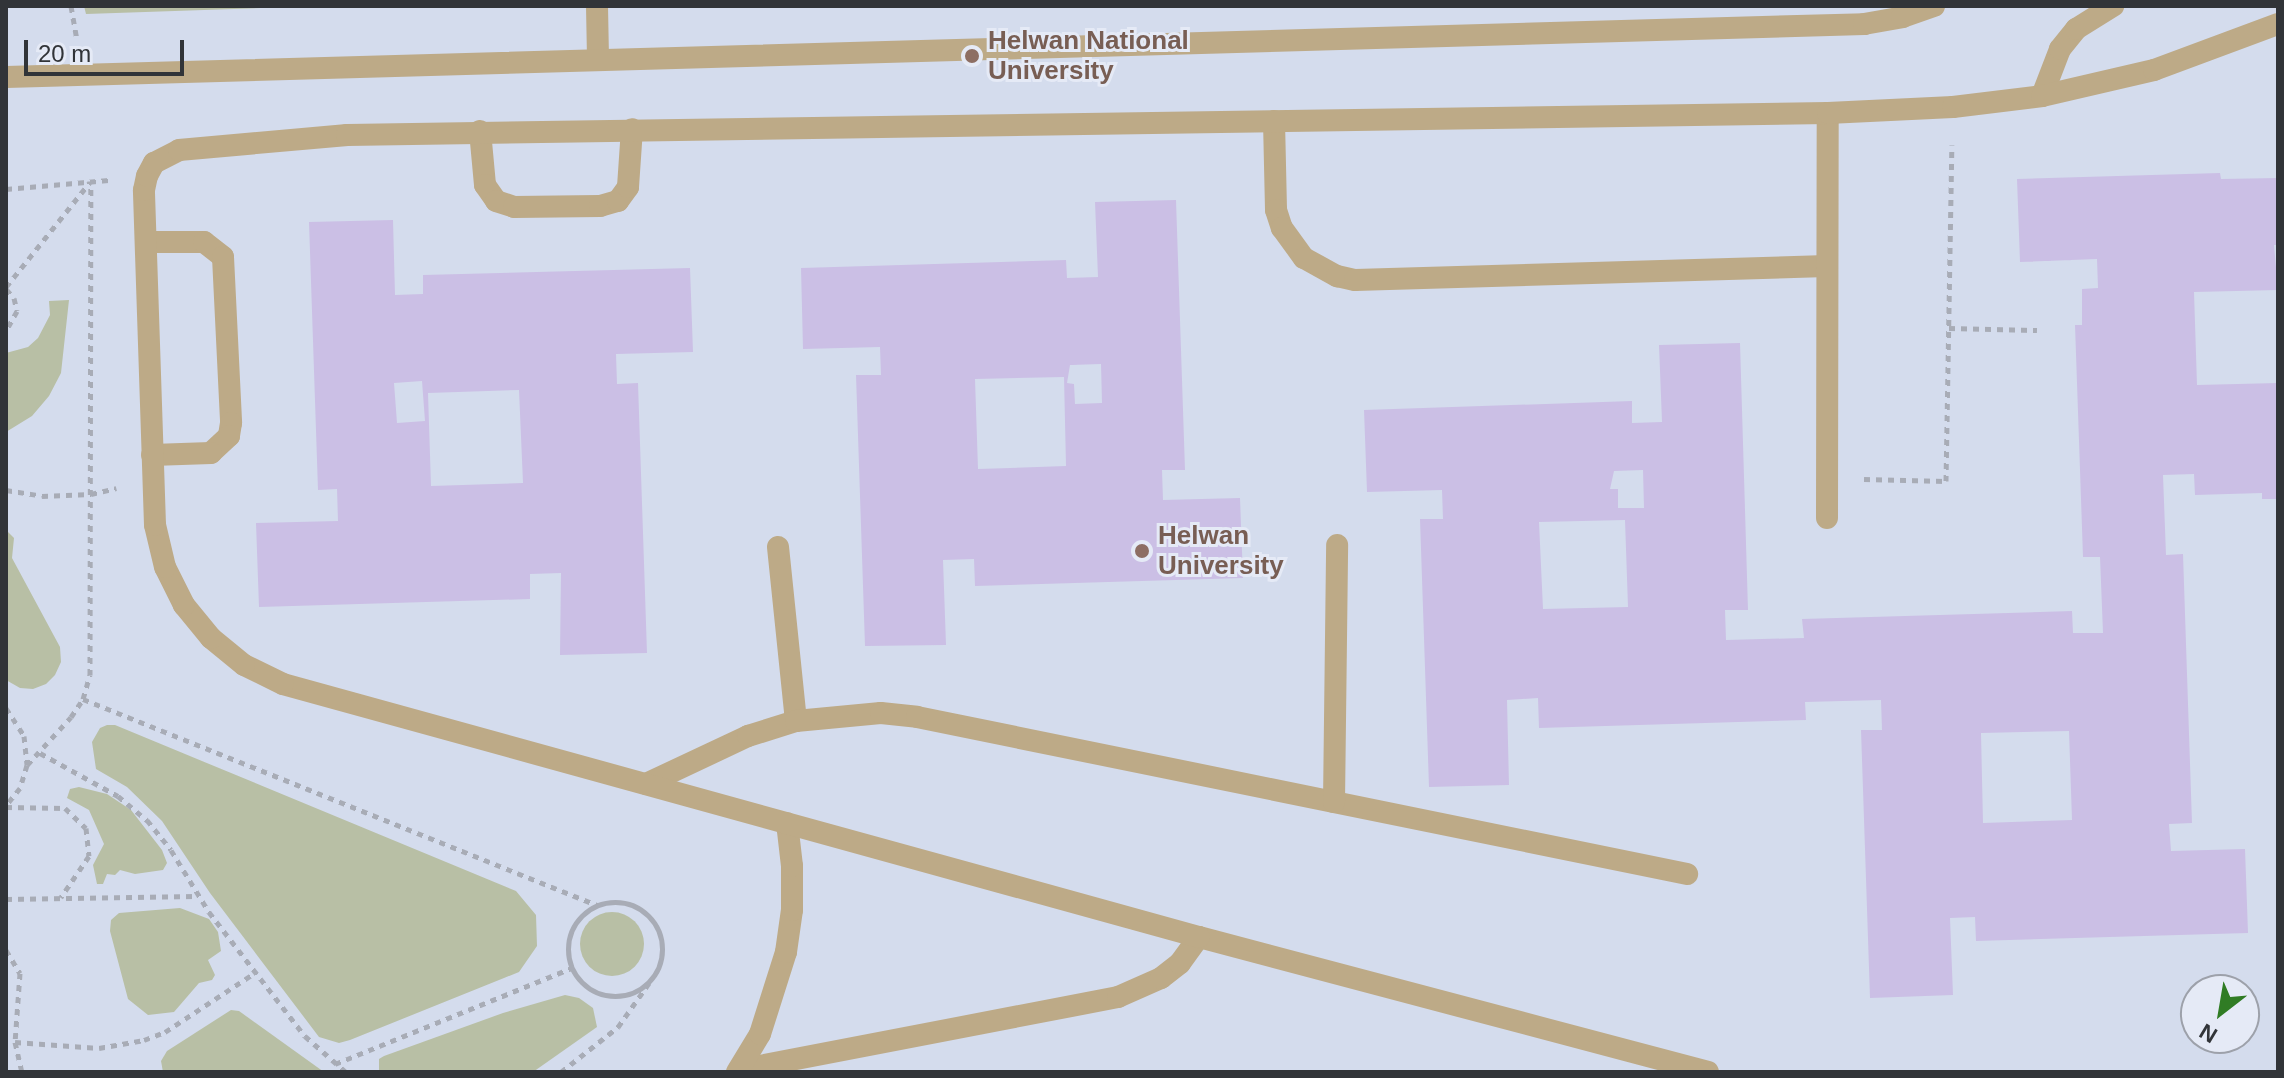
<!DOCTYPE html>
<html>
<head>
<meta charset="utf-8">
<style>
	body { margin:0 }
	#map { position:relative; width:2284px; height:1078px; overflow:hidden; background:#e5eaf6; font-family:Helvetica,sans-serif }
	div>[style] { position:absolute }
	.built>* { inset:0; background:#d4dced }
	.green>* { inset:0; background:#b8bfa5 }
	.round { border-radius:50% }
	.building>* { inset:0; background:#cbbfe5 }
	.path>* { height:5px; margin-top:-2.5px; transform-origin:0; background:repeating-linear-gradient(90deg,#a8acb6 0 6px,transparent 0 12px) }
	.path>.ring { margin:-2.5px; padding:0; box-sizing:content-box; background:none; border:5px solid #a8acb6; border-radius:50% }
	.lane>* { height:22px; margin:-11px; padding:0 11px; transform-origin:11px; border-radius:11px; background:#bdaa87 }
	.dots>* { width:22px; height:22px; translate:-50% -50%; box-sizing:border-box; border:4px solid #e5eaf6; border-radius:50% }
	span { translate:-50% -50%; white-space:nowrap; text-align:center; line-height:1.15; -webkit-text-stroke:6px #e5eaf6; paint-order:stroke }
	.education-label { font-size:26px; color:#785e54; font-weight:700 }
	.left { translate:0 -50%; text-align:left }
	.frame { position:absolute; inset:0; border:8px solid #313438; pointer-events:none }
	.north { position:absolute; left:2180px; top:974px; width:80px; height:80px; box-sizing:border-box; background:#e5eaf6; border:2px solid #9da1aa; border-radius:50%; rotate:211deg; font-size:22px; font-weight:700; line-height:32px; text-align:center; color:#313438 }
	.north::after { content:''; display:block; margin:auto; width:28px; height:36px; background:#307c24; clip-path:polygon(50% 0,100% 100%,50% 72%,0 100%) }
	.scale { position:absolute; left:24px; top:40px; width:160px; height:36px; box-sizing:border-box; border:4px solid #313438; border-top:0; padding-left:10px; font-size:24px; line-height:28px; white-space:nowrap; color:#313438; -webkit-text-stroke:6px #e5eaf6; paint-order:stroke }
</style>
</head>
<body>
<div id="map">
	<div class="built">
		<div style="clip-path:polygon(evenodd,6px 6px,2278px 6px,2278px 1072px,6px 1072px,6px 6px,2196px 990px,2244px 990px,2244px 1038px,2196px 1038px,2196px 990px)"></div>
	</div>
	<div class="green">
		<div style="clip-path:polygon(84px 6px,261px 6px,261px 8px,86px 14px)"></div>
		<div style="clip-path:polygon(69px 300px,61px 373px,49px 396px,32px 416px,6px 432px,6px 353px,28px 347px,38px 338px,50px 315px,49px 301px)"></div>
		<div style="clip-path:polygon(6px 530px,14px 538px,12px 558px,60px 647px,61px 662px,55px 675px,46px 684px,33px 689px,20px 688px,6px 680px)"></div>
		<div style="clip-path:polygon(107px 725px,115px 725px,516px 891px,536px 915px,537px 946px,519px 972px,504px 978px,350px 1040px,339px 1043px,319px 1037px,210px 893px,162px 821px,127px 787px,96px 769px,92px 742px,100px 728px)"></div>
		<div style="clip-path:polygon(79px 787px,107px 794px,131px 810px,162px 850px,167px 863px,163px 870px,135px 874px,120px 870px,115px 875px,107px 874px,103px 884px,97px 884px,93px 865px,104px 844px,89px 810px,67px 798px,70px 789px)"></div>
		<div style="clip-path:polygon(180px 908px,209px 919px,218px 932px,221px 951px,208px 960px,215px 975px,212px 980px,199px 983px,174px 1012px,148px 1015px,128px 999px,110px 931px,111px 920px,119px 913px)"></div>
		<div class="round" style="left:580px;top:912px;width:64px;height:64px"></div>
		<div style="clip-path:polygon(565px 995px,579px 998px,593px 1008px,597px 1027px,533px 1072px,379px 1071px,379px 1059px,384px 1056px,503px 1013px)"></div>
		<div style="clip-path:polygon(231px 1010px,239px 1011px,324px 1072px,163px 1072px,161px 1061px,167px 1051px)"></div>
	</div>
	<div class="building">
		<div style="clip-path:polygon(evenodd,2220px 173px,2221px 179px,2278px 178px,2278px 245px,2274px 245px,2278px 290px,2194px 292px,2197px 385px,2278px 383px,2278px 499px,2262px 499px,2262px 493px,2195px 495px,2194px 474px,2163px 475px,2166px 555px,2183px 554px,2192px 823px,2169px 824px,2171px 851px,2245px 849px,2248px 933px,1976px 941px,1975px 917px,1950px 918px,1953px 995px,1870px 998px,1861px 730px,1882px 730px,1881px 700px,1805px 702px,1806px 720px,1539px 728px,1538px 698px,1507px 700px,1509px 785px,1429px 787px,1420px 519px,1443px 519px,1442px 490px,1367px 492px,1364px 410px,1632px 401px,1632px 423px,1662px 422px,1659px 345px,1740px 343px,1748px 610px,1725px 610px,1726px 640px,1804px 638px,1802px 619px,2072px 611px,2073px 633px,2103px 633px,2100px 557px,2083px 557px,2075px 325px,2082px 325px,2082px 289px,2098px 288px,2097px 259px,2020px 262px,2017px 179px,2220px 173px,1643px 470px,1644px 508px,1618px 508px,1618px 489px,1610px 489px,1614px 471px,1643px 470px,2220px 173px,1625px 520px,1628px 607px,1543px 609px,1539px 522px,1625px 520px,2220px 173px,2069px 731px,2072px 820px,1983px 823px,1981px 733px,2069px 731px)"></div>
		<div style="clip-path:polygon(evenodd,1176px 200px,1185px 470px,1162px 470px,1163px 500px,1240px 498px,1243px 578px,975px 586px,974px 559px,943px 560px,946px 645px,865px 646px,856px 375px,881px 375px,880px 347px,803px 349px,801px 268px,1066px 260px,1067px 278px,1098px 277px,1095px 202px,1176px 200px,1101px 364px,1102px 403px,1075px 404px,1074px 384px,1067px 383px,1070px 365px,1101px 364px,1176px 200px,1064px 377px,1066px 466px,978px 469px,975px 379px,1064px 377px)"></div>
		<div style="clip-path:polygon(evenodd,393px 220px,395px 295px,423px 294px,423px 275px,690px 268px,693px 352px,616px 354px,617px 384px,638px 383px,647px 653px,560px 655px,561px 573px,530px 574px,530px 599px,259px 607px,256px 523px,338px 521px,337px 489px,318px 490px,309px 222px,393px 220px,422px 381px,425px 421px,397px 423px,394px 383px,422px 381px,393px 220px,519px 390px,523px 483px,431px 486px,428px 393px,519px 390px)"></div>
	</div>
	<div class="path">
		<div style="left:71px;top:6px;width:34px;rotate:80deg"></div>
		<div style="left:6px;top:189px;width:103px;rotate:-5deg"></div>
		<div style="left:6px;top:287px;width:134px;rotate:-51.3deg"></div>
		<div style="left:6px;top:289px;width:12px;rotate:48deg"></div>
		<div style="left:14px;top:298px;width:13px;rotate:77deg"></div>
		<div style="left:17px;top:311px;width:23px;rotate:119deg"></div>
		<div style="left:1949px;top:328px;width:88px;rotate:1.3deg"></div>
		<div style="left:1864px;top:479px;width:82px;rotate:1.4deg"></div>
		<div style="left:1946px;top:481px;width:336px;rotate:-89deg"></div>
		<div style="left:6px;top:490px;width:36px;rotate:9deg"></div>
		<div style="left:42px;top:496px;width:49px;rotate:-2.3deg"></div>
		<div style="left:91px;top:494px;width:26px;rotate:-13deg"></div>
		<div style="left:83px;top:699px;width:554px;rotate:21.84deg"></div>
		<div style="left:6px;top:708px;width:33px;rotate:57deg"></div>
		<div style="left:24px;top:736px;width:29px;rotate:84deg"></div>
		<div style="left:27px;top:765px;width:24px;rotate:107deg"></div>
		<div style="left:20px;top:788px;width:22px;rotate:129deg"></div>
		<div style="left:40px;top:753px;width:89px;rotate:28.9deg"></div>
		<div style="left:118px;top:796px;width:38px;rotate:40deg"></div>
		<div style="left:147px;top:820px;width:38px;rotate:51deg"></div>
		<div style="left:171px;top:850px;width:73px;rotate:58.5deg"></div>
		<div style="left:209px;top:912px;width:157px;rotate:52.3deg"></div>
		<div style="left:305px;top:1036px;width:55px;rotate:41.3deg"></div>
		<div style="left:27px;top:765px;width:65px;rotate:-47.5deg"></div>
		<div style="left:71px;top:717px;width:22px;rotate:-56deg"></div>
		<div style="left:83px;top:699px;width:25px;rotate:-74deg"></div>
		<div style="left:90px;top:675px;width:494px;rotate:-89.9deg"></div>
		<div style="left:6px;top:807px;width:59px;rotate:1deg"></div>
		<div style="left:65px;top:808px;width:29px;rotate:44deg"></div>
		<div style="left:86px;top:828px;width:28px;rotate:84deg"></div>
		<div style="left:89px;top:856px;width:50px;rotate:124.3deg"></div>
		<div style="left:6px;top:899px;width:190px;rotate:-0.9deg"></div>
		<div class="ring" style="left:568px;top:902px;width:89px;height:89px"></div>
		<div style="left:6px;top:950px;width:27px;rotate:59deg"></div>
		<div style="left:20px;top:973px;width:69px;rotate:94.1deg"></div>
		<div style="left:15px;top:1042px;width:31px;rotate:77deg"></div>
		<div style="left:15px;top:1042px;width:84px;rotate:4.1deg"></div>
		<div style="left:99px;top:1048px;width:46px;rotate:-10.1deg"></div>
		<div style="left:144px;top:1040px;width:22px;rotate:-21deg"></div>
		<div style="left:165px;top:1032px;width:109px;rotate:-33.4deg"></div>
		<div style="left:335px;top:1064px;width:255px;rotate:-22.1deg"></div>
		<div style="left:561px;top:1072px;width:73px;rotate:-38.3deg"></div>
		<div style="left:618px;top:1027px;width:54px;rotate:-54.8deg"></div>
	</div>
	<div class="lane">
		<div style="left:597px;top:6px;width:54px;rotate:88.9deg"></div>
		<div style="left:6px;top:77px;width:1859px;rotate:-1.63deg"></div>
		<div style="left:1864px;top:24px;width:39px;rotate:-10deg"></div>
		<div style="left:1902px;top:17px;width:34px;rotate:-19deg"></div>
		<div style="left:2042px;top:96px;width:50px;rotate:-69deg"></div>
		<div style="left:2060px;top:49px;width:26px;rotate:-51deg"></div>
		<div style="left:2076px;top:29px;width:44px;rotate:-31.9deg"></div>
		<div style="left:1274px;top:121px;width:89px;rotate:88.7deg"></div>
		<div style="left:1276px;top:210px;width:19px;rotate:72deg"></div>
		<div style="left:1282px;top:228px;width:37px;rotate:54deg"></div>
		<div style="left:1304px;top:258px;width:38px;rotate:29deg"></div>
		<div style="left:1337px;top:276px;width:18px;rotate:13deg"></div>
		<div style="left:1355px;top:280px;width:472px;rotate:-1.7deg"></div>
		<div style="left:480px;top:131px;width:54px;rotate:84.7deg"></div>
		<div style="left:485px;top:185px;width:19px;rotate:55deg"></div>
		<div style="left:496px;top:201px;width:19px;rotate:18deg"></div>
		<div style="left:514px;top:207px;width:86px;rotate:-0.7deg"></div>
		<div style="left:600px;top:206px;width:19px;rotate:-16deg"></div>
		<div style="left:618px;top:201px;width:17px;rotate:-54deg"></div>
		<div style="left:628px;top:187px;width:58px;rotate:-86.1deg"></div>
		<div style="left:146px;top:242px;width:58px"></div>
		<div style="left:204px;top:242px;width:24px;rotate:38deg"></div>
		<div style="left:223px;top:257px;width:166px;rotate:87.2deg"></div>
		<div style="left:231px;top:423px;width:13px;rotate:99deg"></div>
		<div style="left:229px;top:436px;width:25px;rotate:137deg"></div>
		<div style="left:211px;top:453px;width:59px;rotate:178.1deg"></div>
		<div style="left:1827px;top:518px;width:405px;rotate:-89.9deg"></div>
		<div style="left:778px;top:547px;width:175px;rotate:84.1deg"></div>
		<div style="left:646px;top:784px;width:113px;rotate:-25.2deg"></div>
		<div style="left:748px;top:736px;width:50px;rotate:-17.4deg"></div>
		<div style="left:796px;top:721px;width:85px;rotate:-5.4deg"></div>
		<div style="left:881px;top:713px;width:36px;rotate:6deg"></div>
		<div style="left:917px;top:717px;width:786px;rotate:11.52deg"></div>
		<div style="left:1334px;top:802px;width:257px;rotate:-89.3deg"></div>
		<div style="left:739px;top:1070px;width:386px;rotate:-10.9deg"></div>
		<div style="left:1118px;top:997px;width:47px;rotate:-23.8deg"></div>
		<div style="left:1161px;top:978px;width:24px;rotate:-38deg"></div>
		<div style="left:1180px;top:963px;width:32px;rotate:-54deg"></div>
		<div style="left:737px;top:1072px;width:44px;rotate:-58.8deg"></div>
		<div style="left:760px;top:1034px;width:86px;rotate:-72.4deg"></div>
		<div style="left:786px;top:952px;width:42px;rotate:-81.9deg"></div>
		<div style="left:792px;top:910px;width:44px;rotate:-90deg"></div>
		<div style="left:792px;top:866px;width:43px;rotate:-96.6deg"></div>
		<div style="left:1708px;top:1072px;width:527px;rotate:-165.15deg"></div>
		<div style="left:1199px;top:937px;width:950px;rotate:-164.56deg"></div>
		<div style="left:283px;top:684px;width:43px;rotate:-154deg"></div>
		<div style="left:244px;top:665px;width:43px;rotate:-140.7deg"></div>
		<div style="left:211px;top:638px;width:43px;rotate:-129.3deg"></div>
		<div style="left:184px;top:605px;width:42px;rotate:-116.6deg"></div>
		<div style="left:165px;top:567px;width:43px;rotate:-103.4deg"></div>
		<div style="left:155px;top:525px;width:335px;rotate:-91.9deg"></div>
		<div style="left:144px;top:190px;width:14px;rotate:-78deg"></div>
		<div style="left:147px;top:176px;width:15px;rotate:-62deg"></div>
		<div style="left:154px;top:163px;width:28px;rotate:-27deg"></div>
		<div style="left:179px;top:150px;width:169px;rotate:-5.1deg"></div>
		<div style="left:347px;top:135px;width:1481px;rotate:-0.85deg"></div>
		<div style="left:1828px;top:113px;width:125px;rotate:-2.7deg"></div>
		<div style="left:1953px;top:107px;width:90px;rotate:-7deg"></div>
		<div style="left:2042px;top:96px;width:115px;rotate:-13.1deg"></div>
		<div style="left:2154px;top:70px;width:132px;rotate:-20.4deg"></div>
	</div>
	<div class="dots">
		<div style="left:972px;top:56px;background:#8d6e63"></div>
		<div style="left:1142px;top:551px;background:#8d6e63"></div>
	</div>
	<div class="education-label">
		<span class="left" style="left:988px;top:56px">Helwan National<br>University</span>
		<span class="left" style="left:1158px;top:551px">Helwan<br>University</span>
	</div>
	<div class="frame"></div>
	<div class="north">N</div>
	<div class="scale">20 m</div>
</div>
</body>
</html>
